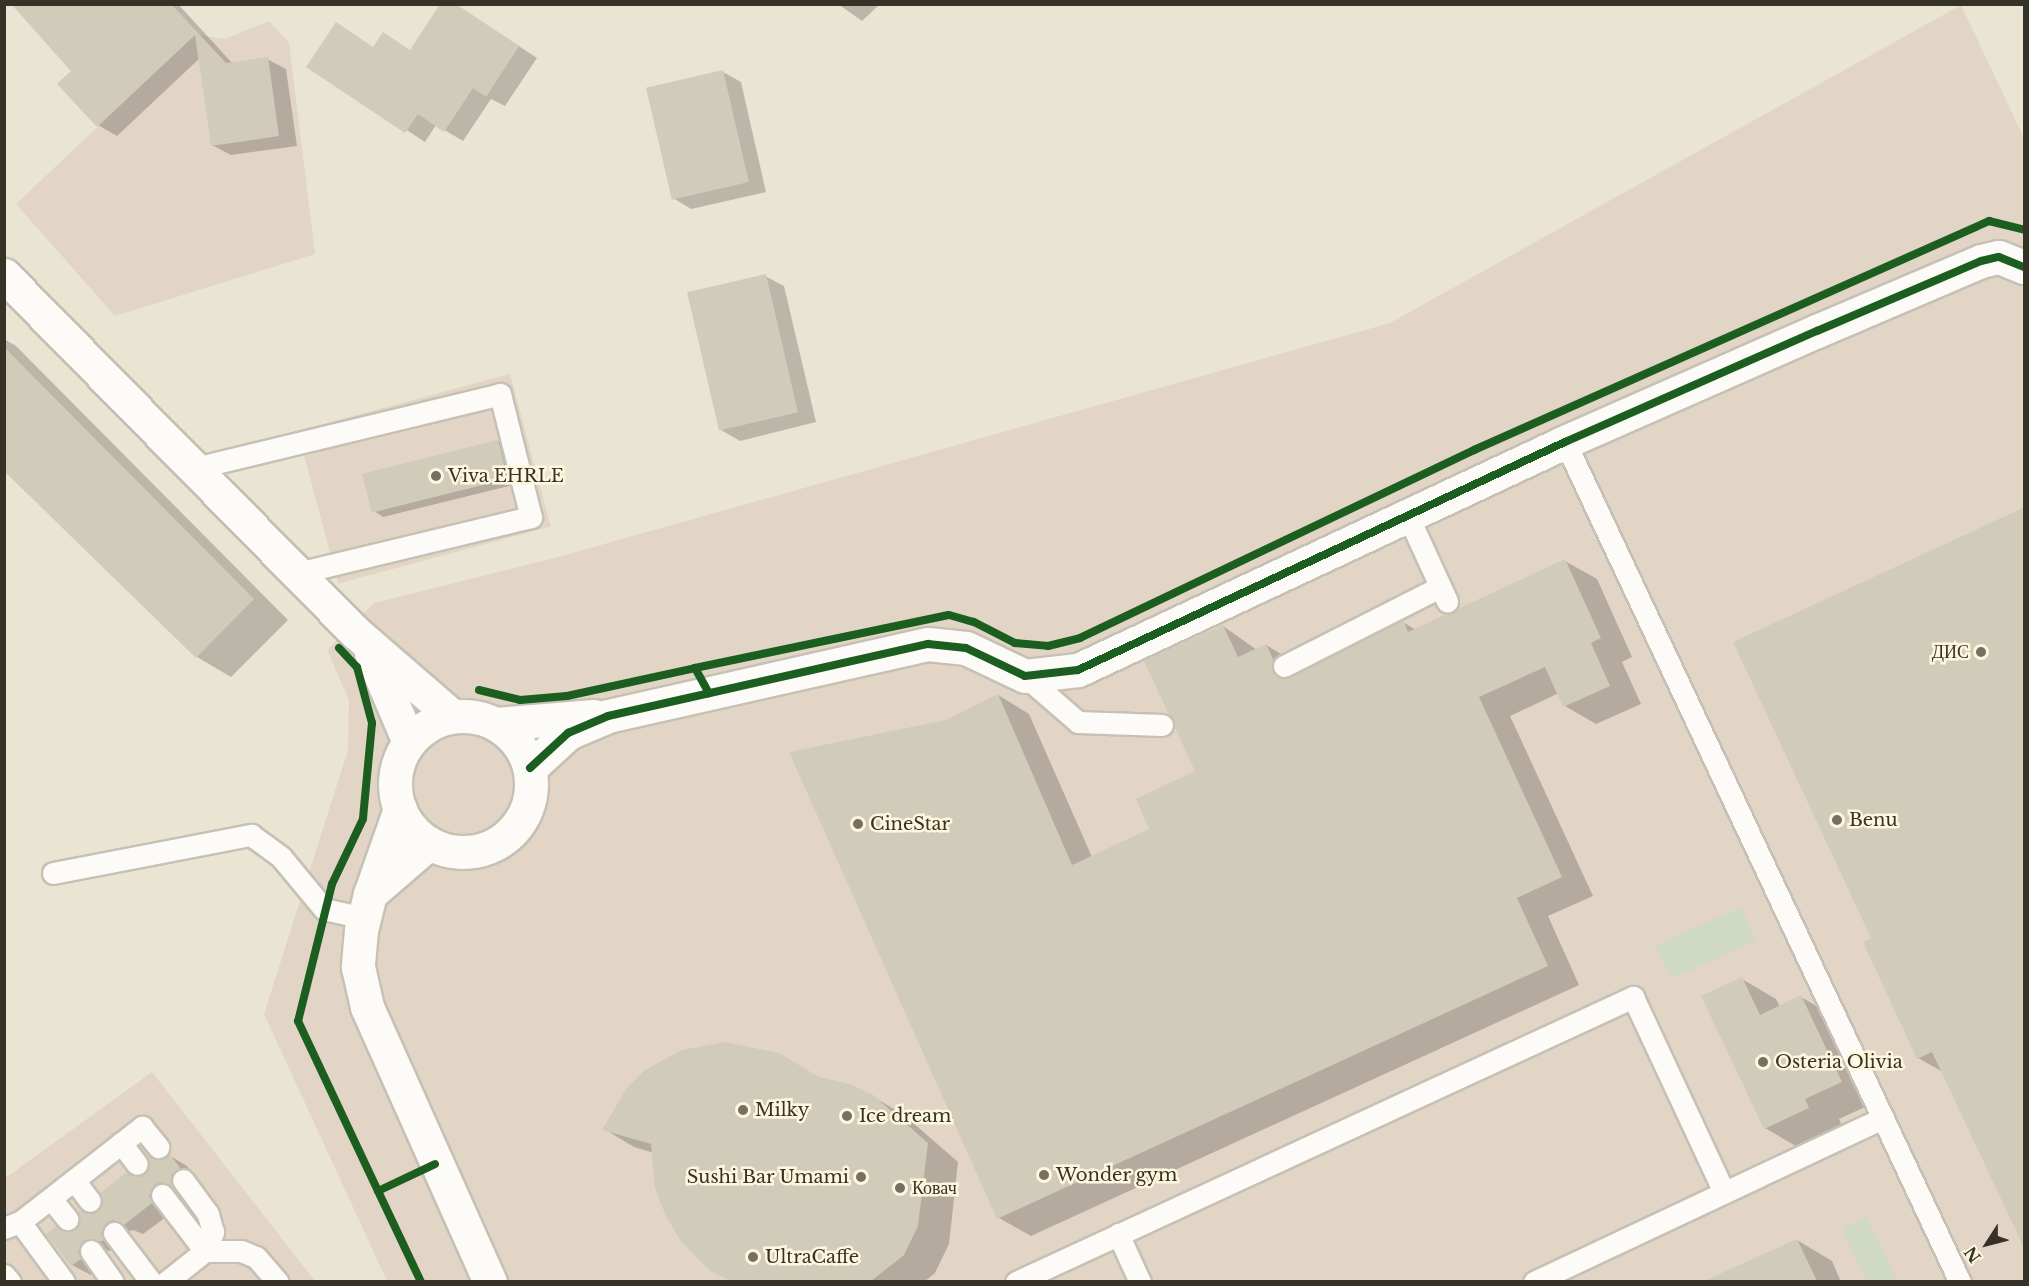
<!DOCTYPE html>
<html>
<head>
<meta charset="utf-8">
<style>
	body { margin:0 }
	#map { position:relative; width:2029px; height:1286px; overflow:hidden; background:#eae4d3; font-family:"Libre Baskerville",serif }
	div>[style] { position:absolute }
	.commercial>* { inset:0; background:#e2d5c5; transform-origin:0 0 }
	.green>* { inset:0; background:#cfd9c4; transform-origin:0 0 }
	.shadow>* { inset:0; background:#0003 }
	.building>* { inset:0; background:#d1cbba; transform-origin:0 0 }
	.roads { filter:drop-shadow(2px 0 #c6c1b4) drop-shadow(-2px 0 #c6c1b4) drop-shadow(0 2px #c6c1b4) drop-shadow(0 -2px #c6c1b4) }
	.service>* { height:21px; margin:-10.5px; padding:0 10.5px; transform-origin:10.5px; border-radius:10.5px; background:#fcfbf8 }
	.minor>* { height:33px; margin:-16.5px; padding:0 16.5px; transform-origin:16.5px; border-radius:16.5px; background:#fcfbf8 }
	.minor>.ring { margin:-16.5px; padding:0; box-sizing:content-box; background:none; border:33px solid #fcfbf8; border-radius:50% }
	.cycleway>* { height:8px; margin:-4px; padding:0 4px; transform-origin:4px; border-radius:4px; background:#1b5e20 }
	.dots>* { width:16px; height:16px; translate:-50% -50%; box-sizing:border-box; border:3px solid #fef6dd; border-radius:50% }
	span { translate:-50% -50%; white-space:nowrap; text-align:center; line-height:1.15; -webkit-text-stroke:5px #fef6dd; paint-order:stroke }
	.poi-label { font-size:18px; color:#363226 }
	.left { translate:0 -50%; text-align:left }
	.right { translate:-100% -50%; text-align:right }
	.frame { position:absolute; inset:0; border:6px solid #363226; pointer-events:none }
	.north { position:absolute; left:1957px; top:1214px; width:60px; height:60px; -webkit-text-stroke:4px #fef6dd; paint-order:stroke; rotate:234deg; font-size:16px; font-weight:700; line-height:24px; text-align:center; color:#363226 }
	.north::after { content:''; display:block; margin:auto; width:21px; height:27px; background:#363226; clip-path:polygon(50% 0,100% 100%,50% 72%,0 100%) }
</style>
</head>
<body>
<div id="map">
	<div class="commercial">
		<div style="clip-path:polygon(1961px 5px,2024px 138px,2024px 1281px,387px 1281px,264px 1014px,348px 750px,349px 700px,327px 650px,374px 603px,558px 557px,1390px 323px)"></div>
		<div style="clip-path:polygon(269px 21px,289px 43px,315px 254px,115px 316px,16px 204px,197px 33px,196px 35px,225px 39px)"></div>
		<div style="left:510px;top:374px;width:158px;height:220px;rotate:75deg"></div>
		<div style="clip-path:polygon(152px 1072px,315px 1281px,4px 1281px,4px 1179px)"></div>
	</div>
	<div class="green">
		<div style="left:1741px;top:907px;width:37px;height:94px;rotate:66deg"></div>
		<div style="clip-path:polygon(1867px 1216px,1897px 1281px,1866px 1281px,1842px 1228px)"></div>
	</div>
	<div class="shadow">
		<div style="clip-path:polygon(13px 4px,178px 4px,233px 64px,267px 59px,286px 69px,297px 146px,231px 155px,212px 145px,200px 58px,117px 136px,98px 125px,73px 71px)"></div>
		<div style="clip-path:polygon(838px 4px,880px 4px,862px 21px)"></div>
		<div style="clip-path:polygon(464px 10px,537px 58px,505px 106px,491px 99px,463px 141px,436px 125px,425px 142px,308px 66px,336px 24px,374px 48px,411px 51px)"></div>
		<div style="clip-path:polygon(723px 72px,741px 82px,766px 192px,691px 209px,673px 198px)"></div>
		<div style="clip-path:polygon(765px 276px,784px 286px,816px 422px,740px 441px,721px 430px)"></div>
		<div style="clip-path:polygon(4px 339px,16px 346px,288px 620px,231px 677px,197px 657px,4px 469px)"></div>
		<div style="clip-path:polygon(498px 441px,507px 446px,517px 484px,383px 517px,374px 511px)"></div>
		<div style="clip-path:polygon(1565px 561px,1597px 579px,1632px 657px,1622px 662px,1641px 704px,1596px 724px,1565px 706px,1559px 693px,1510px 716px,1593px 896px,1548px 916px,1579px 985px,1031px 1236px,999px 1218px,946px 721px,998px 695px,1029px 714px,1092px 857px,1151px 830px,1197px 772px,1223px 626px,1257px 650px,1266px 645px,1298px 664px,1302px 673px,1403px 622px,1416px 630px)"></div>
		<div style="clip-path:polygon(1873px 939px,1943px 1072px,1918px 1058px)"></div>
		<div style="clip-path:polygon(1742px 979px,1776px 999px,1780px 1007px,1801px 997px,1835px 1017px,1876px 1102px,1839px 1119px,1843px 1128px,1799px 1148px,1765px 1128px)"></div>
		<div style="clip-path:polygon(820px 1079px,872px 1096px,904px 1115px,958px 1162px,949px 1244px,935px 1273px,924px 1282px,733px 1282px,710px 1269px,654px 1153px,634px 1147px,604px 1129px)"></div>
		<div style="clip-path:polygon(169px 1155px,187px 1166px,198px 1179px,172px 1195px,170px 1214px,143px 1234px,133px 1230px,124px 1233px,121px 1250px,102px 1251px,98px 1269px,91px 1275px,72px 1265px,64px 1232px,75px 1231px)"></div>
		<div style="clip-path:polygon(1797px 1240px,1832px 1261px,1841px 1282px,1708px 1282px)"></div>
	</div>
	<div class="building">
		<div style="clip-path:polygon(11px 4px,171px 4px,226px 63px,268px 57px,279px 136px,211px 146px,195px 35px,97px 127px,57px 84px,71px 71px)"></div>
		<div style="clip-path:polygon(440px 4px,456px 4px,519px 46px,486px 97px,473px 88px,444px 132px,418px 114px,405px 133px,306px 67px,336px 22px,373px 47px,383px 32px,410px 50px)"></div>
		<div style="left:723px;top:70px;width:115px;height:79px;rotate:77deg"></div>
		<div style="left:766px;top:274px;width:142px;height:81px;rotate:77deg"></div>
		<div style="clip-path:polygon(4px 347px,254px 599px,196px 658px,4px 471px)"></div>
		<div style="left:498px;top:440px;width:40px;height:140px;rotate:76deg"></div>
		<div style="clip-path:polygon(2025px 507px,2025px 1250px,1932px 1052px,1917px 1059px,1863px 942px,1871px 938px,1733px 642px)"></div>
		<div style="clip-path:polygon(1565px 559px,1601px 638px,1591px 643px,1610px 686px,1563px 707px,1545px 667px,1479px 697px,1562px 877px,1517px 898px,1548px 966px,997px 1219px,789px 752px,946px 720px,998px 694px,1072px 865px,1149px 829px,1136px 799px,1195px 771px,1144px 661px,1223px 625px,1238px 657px,1266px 644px,1273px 659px,1273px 672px,1278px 677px,1289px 678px,1403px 620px,1408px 632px)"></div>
		<div style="clip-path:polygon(1742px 977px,1760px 1015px,1801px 995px,1842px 1082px,1805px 1099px,1809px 1108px,1764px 1129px,1701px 996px)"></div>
		<div style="clip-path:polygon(725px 1042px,779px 1053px,819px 1077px,850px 1084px,873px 1095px,928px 1143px,918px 1226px,904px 1255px,871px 1281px,730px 1281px,709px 1270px,680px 1240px,665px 1214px,655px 1188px,651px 1144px,602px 1130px,626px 1089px,645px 1070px,682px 1050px)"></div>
		<div style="clip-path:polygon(169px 1153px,180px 1168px,171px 1175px,173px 1187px,161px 1182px,154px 1185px,149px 1196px,152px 1203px,124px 1225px,113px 1220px,106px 1223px,101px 1234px,104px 1241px,83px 1241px,78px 1252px,81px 1259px,71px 1266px,46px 1234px,57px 1226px,63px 1231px,74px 1229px,79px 1223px,77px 1211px,97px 1211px,102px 1205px,100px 1193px,127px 1172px,138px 1177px,145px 1174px,148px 1155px,159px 1160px)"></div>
		<div style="clip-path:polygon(1797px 1239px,1817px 1281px,1704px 1281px)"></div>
	</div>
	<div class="roads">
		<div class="service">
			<div style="left:1565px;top:442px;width:928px;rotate:64.82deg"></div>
			<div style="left:195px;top:468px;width:314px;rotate:-13.6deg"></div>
			<div style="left:500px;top:394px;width:127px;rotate:75.9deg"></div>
			<div style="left:531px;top:517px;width:240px;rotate:166.5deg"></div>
			<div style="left:1408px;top:516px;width:94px;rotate:65.4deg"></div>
			<div style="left:1284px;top:666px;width:175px;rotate:-26.9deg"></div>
			<div style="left:1025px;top:676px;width:70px;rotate:41deg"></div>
			<div style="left:1078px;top:722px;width:84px;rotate:2deg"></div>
			<div style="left:53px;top:873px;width:202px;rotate:-10.9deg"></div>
			<div style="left:251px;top:835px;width:37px;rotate:36deg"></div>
			<div style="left:281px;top:857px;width:67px;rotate:50.4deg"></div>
			<div style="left:324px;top:909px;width:41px;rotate:12.7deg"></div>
			<div style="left:121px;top:1143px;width:26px;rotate:53deg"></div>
			<div style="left:74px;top:1180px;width:26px;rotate:53deg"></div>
			<div style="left:162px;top:1195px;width:71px;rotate:52.5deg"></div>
			<div style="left:51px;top:1199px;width:26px;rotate:51deg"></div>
			<div style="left:20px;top:1222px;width:74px;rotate:53.7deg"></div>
			<div style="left:4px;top:1228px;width:17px;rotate:-21deg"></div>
			<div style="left:20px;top:1222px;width:155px;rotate:-37.9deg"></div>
			<div style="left:142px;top:1127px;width:26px;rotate:51deg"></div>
			<div style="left:114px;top:1233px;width:61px;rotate:52.9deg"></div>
			<div style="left:1118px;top:1234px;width:53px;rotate:65.4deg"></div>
			<div style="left:91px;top:1251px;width:38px;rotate:55deg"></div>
			<div style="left:205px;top:1251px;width:36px"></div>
			<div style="left:241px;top:1251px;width:16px;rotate:22deg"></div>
			<div style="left:256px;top:1257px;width:33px;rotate:49deg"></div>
			<div style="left:4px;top:1275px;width:9px;rotate:49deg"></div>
			<div style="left:166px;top:1282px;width:50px;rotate:-38.5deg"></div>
			<div style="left:205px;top:1251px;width:21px;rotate:-67deg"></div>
			<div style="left:213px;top:1232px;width:19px;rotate:-106deg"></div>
			<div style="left:208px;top:1214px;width:42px;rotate:-126.3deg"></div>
			<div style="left:1016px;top:1282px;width:680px;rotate:-24.79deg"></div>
			<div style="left:1633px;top:997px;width:215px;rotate:65deg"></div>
			<div style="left:1534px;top:1282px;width:386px;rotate:-25.2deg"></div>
		</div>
		<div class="minor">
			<div style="left:4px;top:275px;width:501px;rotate:45.49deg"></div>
			<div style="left:355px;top:632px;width:128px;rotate:40.9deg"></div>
			<div style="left:371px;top:653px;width:97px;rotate:66.9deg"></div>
			<div class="ring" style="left:395px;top:716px;width:103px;height:103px"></div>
			<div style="left:496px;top:724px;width:98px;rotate:-4.7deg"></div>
			<div style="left:530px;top:768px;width:52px;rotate:-42.6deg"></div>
			<div style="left:568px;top:733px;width:43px;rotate:-23deg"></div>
			<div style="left:608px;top:716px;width:328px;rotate:-12.7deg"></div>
			<div style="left:928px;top:644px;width:38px;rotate:6deg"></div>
			<div style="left:966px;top:648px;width:65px;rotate:25.4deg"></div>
			<div style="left:1025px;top:676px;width:53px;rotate:-6.5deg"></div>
			<div style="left:1078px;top:670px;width:538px;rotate:-25.09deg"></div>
			<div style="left:1565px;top:442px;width:275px;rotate:-23.8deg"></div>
			<div style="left:1817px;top:331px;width:178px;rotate:-23.1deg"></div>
			<div style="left:1981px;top:261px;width:18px;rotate:-13deg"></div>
			<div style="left:1999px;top:257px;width:27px;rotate:22deg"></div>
			<div style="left:400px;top:809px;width:90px;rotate:109.4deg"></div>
			<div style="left:370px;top:894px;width:37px;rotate:104deg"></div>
			<div style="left:361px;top:930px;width:37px;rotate:95deg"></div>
			<div style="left:358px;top:967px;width:41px;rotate:77.3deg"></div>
			<div style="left:367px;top:1007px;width:301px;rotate:65.9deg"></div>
			<div style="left:370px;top:894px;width:78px;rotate:-40.8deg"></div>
		</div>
	</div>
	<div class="cycleway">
		<div style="left:339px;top:648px;width:26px;rotate:47deg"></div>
		<div style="left:357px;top:667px;width:58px;rotate:75deg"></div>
		<div style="left:372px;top:723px;width:96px;rotate:95.4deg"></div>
		<div style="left:363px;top:819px;width:72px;rotate:115.5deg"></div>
		<div style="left:332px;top:884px;width:141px;rotate:103.9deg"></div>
		<div style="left:298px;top:1021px;width:188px;rotate:64.8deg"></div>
		<div style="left:378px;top:1191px;width:63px;rotate:-25.3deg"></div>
		<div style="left:695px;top:668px;width:259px;rotate:-11.8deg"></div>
		<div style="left:949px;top:615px;width:26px;rotate:16deg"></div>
		<div style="left:974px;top:622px;width:46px;rotate:27.1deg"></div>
		<div style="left:1015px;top:643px;width:33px;rotate:5deg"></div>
		<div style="left:1048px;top:646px;width:33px;rotate:-14deg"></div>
		<div style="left:1080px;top:638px;width:437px;rotate:-25.5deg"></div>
		<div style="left:1474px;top:450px;width:564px;rotate:-23.97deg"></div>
		<div style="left:1989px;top:221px;width:36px;rotate:14deg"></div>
		<div style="left:479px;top:690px;width:42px;rotate:13.7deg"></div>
		<div style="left:520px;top:700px;width:47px;rotate:-4.9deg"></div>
		<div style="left:567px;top:696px;width:131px;rotate:-12.3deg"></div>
		<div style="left:695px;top:668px;width:29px;rotate:61deg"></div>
		<div style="left:530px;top:768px;width:52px;rotate:-42.6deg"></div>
		<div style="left:568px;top:733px;width:43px;rotate:-23deg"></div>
		<div style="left:608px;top:716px;width:328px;rotate:-12.7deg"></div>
		<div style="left:928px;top:644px;width:38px;rotate:6deg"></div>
		<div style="left:966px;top:648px;width:65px;rotate:25.4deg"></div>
		<div style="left:1025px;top:676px;width:53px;rotate:-6.5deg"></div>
		<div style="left:1078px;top:670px;width:538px;rotate:-25.09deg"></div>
		<div style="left:1565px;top:442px;width:275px;rotate:-23.8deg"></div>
		<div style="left:1817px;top:331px;width:178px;rotate:-23.1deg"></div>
		<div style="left:1981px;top:261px;width:18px;rotate:-13deg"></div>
		<div style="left:1999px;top:257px;width:27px;rotate:22deg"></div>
		<div style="left:378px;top:1191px;width:101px;rotate:64.7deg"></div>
	</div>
	<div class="dots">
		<div style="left:436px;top:476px;background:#757063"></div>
		<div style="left:1981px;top:652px;background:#757063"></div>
		<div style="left:1837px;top:820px;background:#757063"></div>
		<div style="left:858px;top:824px;background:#757063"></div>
		<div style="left:1763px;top:1062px;background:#757063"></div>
		<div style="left:743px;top:1110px;background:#757063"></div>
		<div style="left:847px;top:1116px;background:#757063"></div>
		<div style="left:1044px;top:1175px;background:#757063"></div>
		<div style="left:861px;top:1177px;background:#757063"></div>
		<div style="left:900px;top:1188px;background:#757063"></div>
		<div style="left:753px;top:1257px;background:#757063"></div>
	</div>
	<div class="poi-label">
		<span class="left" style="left:448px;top:476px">Viva EHRLE</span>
		<span class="right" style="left:1969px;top:652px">ДИС</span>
		<span class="left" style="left:1849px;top:820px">Benu</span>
		<span class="left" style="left:870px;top:824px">CineStar</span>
		<span class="left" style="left:1775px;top:1062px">Osteria Olivia</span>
		<span class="left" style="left:755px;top:1110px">Milky</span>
		<span class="left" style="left:859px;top:1116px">Ice dream</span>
		<span class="left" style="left:1056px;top:1175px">Wonder gym</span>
		<span class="right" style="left:849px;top:1177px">Sushi Bar Umami</span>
		<span class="left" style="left:912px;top:1188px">Ковач</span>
		<span class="left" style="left:765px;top:1257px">UltraCaffe</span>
	</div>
	<div class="frame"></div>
	<div class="north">N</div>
</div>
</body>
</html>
